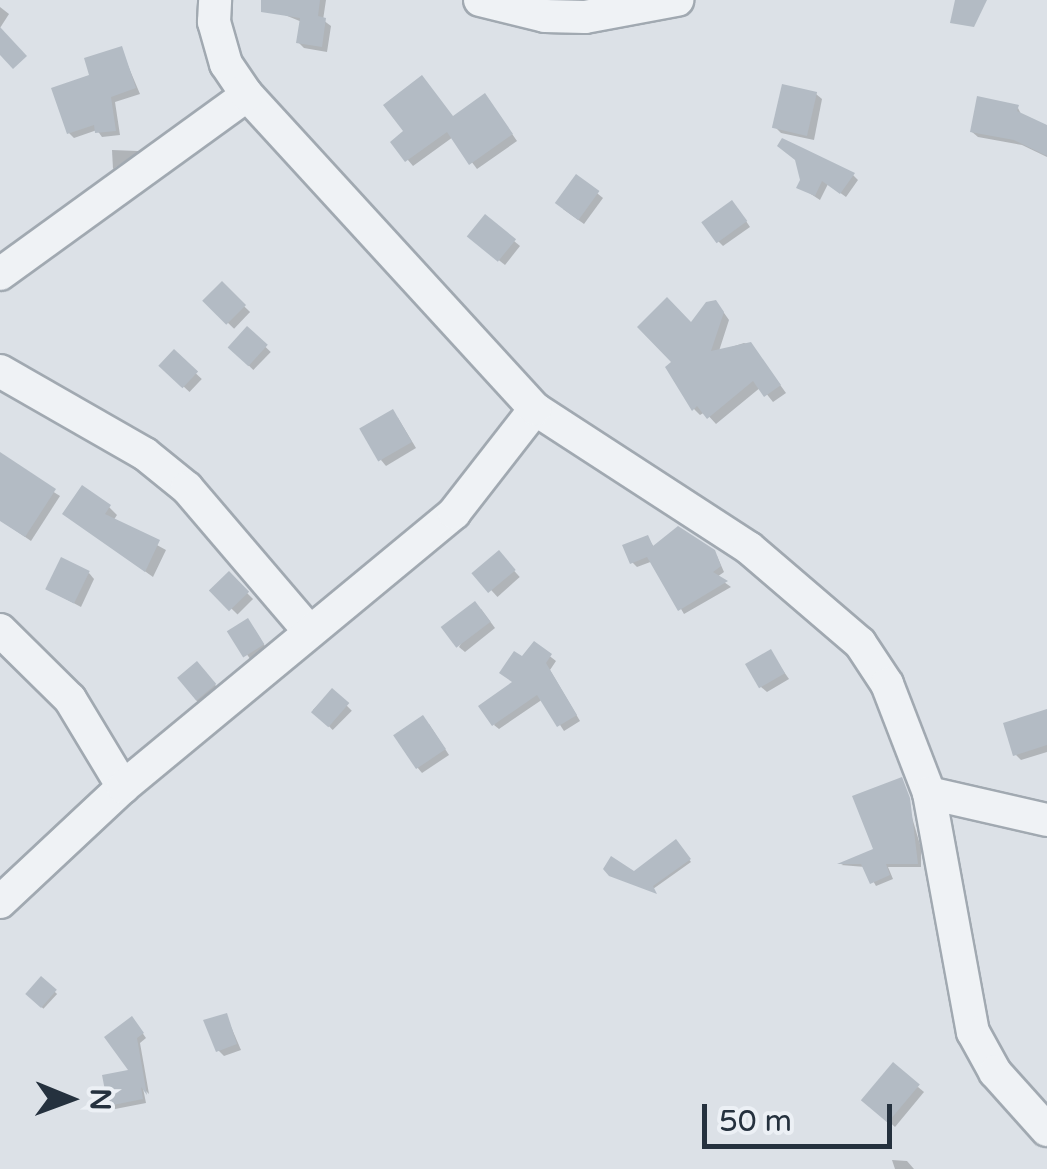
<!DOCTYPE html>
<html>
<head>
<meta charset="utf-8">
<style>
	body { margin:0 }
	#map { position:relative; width:1047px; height:1169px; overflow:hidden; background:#dce1e7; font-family:"Varela Round",sans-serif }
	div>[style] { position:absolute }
	.shadow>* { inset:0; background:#0003; transform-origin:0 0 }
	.building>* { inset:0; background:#b3bbc4; transform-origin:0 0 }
	.roads { filter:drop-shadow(2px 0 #a1a9b1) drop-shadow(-2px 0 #a1a9b1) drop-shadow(0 2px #a1a9b1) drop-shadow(0 -2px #a1a9b1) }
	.minor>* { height:32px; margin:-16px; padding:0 16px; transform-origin:16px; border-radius:16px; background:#eff2f5 }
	span { translate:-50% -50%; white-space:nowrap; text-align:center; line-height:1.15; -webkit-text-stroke:8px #ecf0f5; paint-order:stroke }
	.north { position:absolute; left:20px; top:1049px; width:100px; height:100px; -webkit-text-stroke:8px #ecf0f5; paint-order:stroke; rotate:91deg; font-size:28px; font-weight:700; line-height:40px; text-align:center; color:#25313e }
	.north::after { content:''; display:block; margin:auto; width:35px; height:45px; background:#25313e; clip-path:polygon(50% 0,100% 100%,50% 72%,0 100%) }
	.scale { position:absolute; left:702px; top:1104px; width:190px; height:45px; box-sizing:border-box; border:5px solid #25313e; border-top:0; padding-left:12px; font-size:30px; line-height:35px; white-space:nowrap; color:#25313e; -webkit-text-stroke:8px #ecf0f5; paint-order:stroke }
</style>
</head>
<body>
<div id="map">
	<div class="shadow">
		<div style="clip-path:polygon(282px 0,326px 0,323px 20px,331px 26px,327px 52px,304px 48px,298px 42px,302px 22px,280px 13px)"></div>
		<div style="clip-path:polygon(0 7px,9px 14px,0 28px)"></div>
		<div style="clip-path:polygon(121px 49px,140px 94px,115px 102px,120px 135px,102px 137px,97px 130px,74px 138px,69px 133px)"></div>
		<div style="clip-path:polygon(816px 94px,822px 99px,814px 140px,781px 133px,775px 127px)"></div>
		<div style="clip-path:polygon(490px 102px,517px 141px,477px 169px,453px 137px,413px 166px,393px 142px)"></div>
		<div style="clip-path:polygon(1018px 108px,1022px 116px,1047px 128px,1047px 157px,1022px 145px,978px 137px,972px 132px)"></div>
		<div style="clip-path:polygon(112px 150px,138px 151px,139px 152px,113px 169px)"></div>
		<div style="clip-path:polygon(853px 175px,858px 180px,846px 197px,828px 184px,820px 200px,800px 187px,803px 181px)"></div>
		<div style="clip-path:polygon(577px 177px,603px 198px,584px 224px,563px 209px)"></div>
		<div style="clip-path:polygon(738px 209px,750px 227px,723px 246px,718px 241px)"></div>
		<div style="clip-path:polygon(514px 241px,520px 246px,505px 265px,476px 242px)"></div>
		<div style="left:222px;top:285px;width:39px;height:23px;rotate:44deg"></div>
		<div style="clip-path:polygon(722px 310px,729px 320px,719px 351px,744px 343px,752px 346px,786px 393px,773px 402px,761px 387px,716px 424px,705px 412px,700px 415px,694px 409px,691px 325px)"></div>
		<div style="left:247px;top:329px;width:33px;height:25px;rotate:44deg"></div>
		<div style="left:174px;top:353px;width:38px;height:18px;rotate:43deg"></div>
		<div style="clip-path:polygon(398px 418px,416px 448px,386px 466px,381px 460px)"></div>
		<div style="clip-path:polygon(0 458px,60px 496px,31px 541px,0 520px)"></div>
		<div style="clip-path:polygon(109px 507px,117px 515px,113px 521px,166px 550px,153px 577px,65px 514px)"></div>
		<div style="clip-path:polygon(647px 538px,655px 548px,717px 556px,724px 572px,717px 577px,731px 587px,684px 614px,653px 561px,637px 567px,632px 562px)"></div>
		<div style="left:499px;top:554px;width:31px;height:30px;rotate:48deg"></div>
		<div style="clip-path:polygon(89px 573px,94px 579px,81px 607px,49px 590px)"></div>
		<div style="left:229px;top:575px;width:34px;height:22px;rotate:45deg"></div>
		<div style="clip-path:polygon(481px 609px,495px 628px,465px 652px,459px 647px)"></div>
		<div style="clip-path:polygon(253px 627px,268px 651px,253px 663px,231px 632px)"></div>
		<div style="clip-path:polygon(534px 644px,556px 661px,550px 670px,580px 721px,564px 731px,543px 699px,499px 729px,494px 725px)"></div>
		<div style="clip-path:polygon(770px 652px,789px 679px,767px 692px,761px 687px)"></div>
		<div style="clip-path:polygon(203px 670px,220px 691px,201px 706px,180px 679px)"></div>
		<div style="left:332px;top:691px;width:28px;height:27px;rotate:45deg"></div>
		<div style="clip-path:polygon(1047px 717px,1047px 752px,1021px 760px,1016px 755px)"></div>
		<div style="clip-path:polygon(429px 724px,449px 755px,422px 773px,417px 767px)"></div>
		<div style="clip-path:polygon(901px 780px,921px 848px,921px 867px,888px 867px,893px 879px,876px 886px,865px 867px,841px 865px,876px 850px)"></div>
		<div style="clip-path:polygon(676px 842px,691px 862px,653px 889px,634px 874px)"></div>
		<div style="left:41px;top:979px;width:22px;height:20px;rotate:43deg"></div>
		<div style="clip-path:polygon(226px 1015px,241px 1050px,224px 1056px,218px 1050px)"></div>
		<div style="clip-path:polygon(136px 1024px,146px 1038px,140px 1043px,149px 1094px,143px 1088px,146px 1103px,115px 1109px,111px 1105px,133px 1072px)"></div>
		<div style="clip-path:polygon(918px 1087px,924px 1092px,895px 1127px,865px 1100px)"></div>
		<div style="clip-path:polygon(892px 1160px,907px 1161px,914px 1169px,895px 1169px)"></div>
	</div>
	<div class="building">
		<div style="clip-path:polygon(261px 0,320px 0,318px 16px,326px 18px,322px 47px,296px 43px,300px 18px,261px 12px)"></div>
		<div style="clip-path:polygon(955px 0,987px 0,974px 27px,950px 23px)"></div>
		<div style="clip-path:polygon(0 27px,27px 56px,13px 69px,0 55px)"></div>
		<div style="clip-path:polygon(122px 46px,136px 88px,111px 97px,116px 131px,95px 133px,94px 125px,67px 134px,51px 88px,89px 75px,84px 58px)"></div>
		<div style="clip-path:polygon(422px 75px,453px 116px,485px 93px,513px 134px,469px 165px,447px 132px,405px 162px,390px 142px,403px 131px,383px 105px)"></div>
		<div style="left:782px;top:84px;width:36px;height:45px;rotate:13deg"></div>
		<div style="clip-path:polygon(977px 96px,1019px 105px,1017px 111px,1047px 125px,1047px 156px,1014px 140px,970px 132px)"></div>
		<div style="clip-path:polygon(782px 138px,801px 147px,855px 173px,840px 194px,822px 181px,815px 196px,796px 188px,800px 180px,795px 160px,777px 146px)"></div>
		<div style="left:576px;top:174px;width:29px;height:36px;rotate:36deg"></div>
		<div style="left:732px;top:200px;width:26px;height:38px;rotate:54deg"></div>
		<div style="left:485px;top:214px;width:40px;height:29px;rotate:39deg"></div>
		<div style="left:222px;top:281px;width:34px;height:28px;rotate:45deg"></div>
		<div style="clip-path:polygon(667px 297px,691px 322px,706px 302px,716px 300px,724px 312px,711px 351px,751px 342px,781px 385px,764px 397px,753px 381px,707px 419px,697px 406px,692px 411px,665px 367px,671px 362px,637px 327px)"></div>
		<div style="left:247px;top:326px;width:28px;height:29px;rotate:42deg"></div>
		<div style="left:174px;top:349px;width:33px;height:23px;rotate:43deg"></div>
		<div style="left:393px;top:409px;width:38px;height:39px;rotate:60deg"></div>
		<div style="clip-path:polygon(0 452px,56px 489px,25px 537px,0 521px)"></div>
		<div style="clip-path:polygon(82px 485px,111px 505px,105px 514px,160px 540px,145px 572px,62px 514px)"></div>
		<div style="clip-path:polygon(678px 526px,715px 550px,721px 566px,713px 572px,728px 581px,678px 611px,647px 557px,630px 564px,622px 545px,648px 535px,653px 546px)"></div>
		<div style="left:499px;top:550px;width:26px;height:36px;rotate:50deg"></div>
		<div style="left:61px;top:557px;width:32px;height:36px;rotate:26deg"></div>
		<div style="left:229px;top:571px;width:29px;height:28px;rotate:46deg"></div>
		<div style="left:475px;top:601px;width:26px;height:43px;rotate:53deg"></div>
		<div style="left:248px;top:618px;width:31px;height:25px;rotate:58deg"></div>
		<div style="clip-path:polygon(534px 641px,552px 654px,546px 663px,577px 715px,557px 727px,537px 695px,492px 726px,478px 706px,512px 682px,499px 673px,514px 651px,522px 656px)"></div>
		<div style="left:771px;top:649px;width:28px;height:30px;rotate:60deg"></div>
		<div style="left:197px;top:661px;width:30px;height:26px;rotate:50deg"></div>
		<div style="left:332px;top:688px;width:23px;height:32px;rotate:41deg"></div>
		<div style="clip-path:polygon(1047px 709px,1047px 745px,1013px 756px,1003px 723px)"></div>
		<div style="left:423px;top:715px;width:41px;height:36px;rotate:56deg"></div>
		<div style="clip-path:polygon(902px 777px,910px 798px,918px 864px,886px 864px,890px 875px,870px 884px,861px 864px,837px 864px,873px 849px,852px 796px)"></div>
		<div style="clip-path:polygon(676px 839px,691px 859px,653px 886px,657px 894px,609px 876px,603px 869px,611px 856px,634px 871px)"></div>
		<div style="left:41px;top:976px;width:21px;height:24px;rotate:41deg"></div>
		<div style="clip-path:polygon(227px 1013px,237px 1044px,216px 1052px,203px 1020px)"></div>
		<div style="clip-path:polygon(132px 1016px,144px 1033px,137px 1038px,147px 1095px,141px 1087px,143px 1099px,108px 1106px,102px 1075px,128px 1070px,104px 1037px)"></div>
		<div style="left:893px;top:1062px;width:35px;height:50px;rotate:40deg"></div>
	</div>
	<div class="roads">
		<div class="minor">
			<div style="left:480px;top:0;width:67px;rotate:13.8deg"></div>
			<div style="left:545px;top:16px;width:40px;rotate:1.4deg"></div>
			<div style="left:585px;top:17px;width:94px;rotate:-10.5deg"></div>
			<div style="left:0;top:274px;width:305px;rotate:-35.9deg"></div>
			<div style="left:0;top:371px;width:167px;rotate:29.8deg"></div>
			<div style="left:145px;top:454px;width:54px;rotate:39deg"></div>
			<div style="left:187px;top:488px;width:188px;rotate:49.5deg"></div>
			<div style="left:535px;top:409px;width:255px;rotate:33deg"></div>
			<div style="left:749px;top:548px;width:146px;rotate:40.6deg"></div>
			<div style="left:860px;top:643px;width:49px;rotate:56.6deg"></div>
			<div style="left:887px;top:684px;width:117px;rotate:68.9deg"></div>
			<div style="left:929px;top:793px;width:243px;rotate:79.6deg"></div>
			<div style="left:973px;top:1032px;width:46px;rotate:61.2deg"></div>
			<div style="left:995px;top:1072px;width:78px;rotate:48.1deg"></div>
			<div style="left:0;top:630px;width:98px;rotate:44.6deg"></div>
			<div style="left:70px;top:699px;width:103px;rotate:58.9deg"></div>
			<div style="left:929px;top:793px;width:121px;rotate:12.9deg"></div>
			<div style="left:0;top:902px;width:168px;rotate:-43.1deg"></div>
			<div style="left:123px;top:787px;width:430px;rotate:-39.6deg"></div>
			<div style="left:454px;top:513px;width:132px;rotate:-52.1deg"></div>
			<div style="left:535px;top:409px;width:426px;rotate:-132.5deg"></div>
			<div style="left:247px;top:95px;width:37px;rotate:-124deg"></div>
			<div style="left:226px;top:64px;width:44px;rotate:-105.9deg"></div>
			<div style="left:214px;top:22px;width:22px;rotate:-87deg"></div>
		</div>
	</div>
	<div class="north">N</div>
	<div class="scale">50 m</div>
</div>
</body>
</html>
